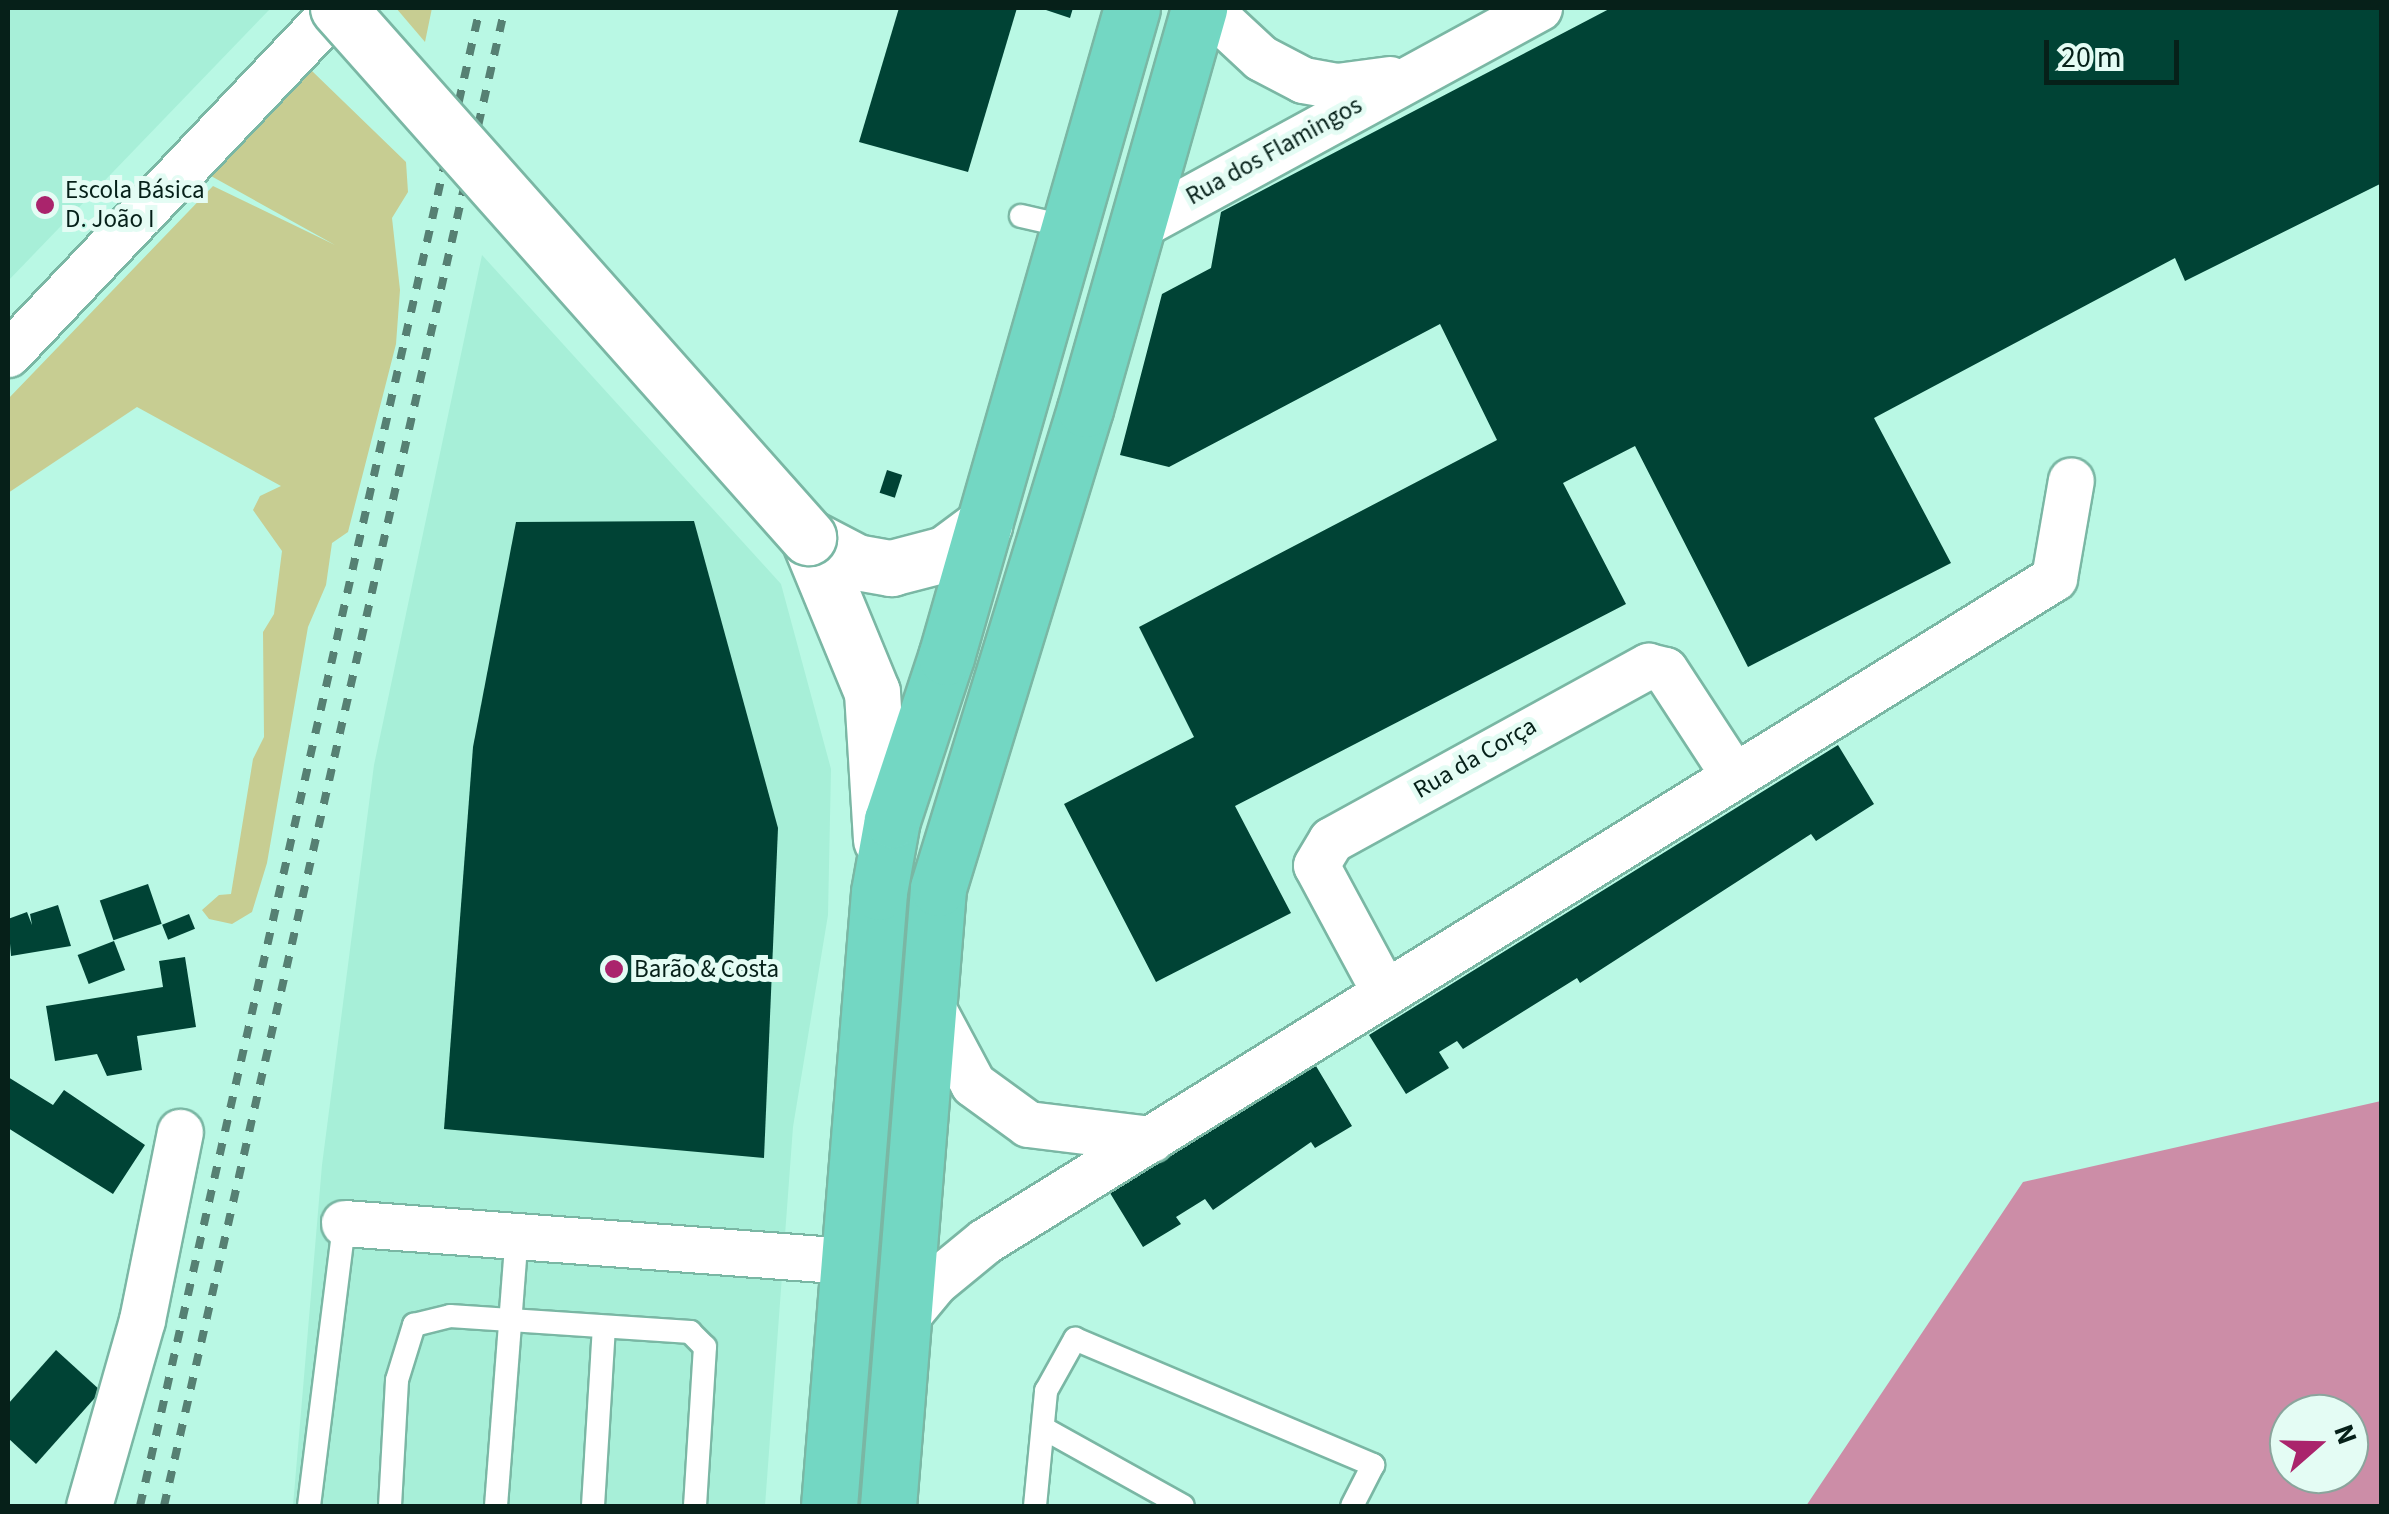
<!DOCTYPE html>
<html>
<head>
<meta charset="utf-8">
<style>
	body { margin:0 }
	#map { position:relative; width:2389px; height:1514px; overflow:hidden; background:#b9f8e4; font-family:"Source Sans 3",sans-serif }
	div>[style] { position:absolute }
	.built>* { inset:0; background:#a7efd8 }
	.green>* { inset:0; background:#c7cd92 }
	.water>* { inset:0; background:#cc8da7 }
	.building>* { inset:0; background:#004335; transform-origin:0 0 }
	.roads { filter:drop-shadow(2px 0 #7ab7a4) drop-shadow(-2px 0 #7ab7a4) drop-shadow(0 2px #7ab7a4) drop-shadow(0 -2px #7ab7a4) }
	.lane>* { height:22px; margin:-11px; padding:0 11px; transform-origin:11px; border-radius:11px; background:#fff }
	.street>* { height:45px; margin:-22.5px; padding:0 22.5px; transform-origin:22.5px; border-radius:22.5px; background:#fff }
	.secondary>* { height:55px; margin:-27.5px; padding:0 27.5px; transform-origin:27.5px; border-radius:27.5px; background:#fff }
	.primary>* { height:55px; margin:-27.5px; padding:0 27.5px; transform-origin:27.5px; border-radius:27.5px; background:#73d7c3 }
	.rail>* { height:8px; margin-top:-4px; transform-origin:0; background:repeating-linear-gradient(90deg,#568073 0 12px,transparent 0 24px) }
	.bridges { filter:drop-shadow(2px 0 #7ab7a4) drop-shadow(-2px 0 #7ab7a4) drop-shadow(0 2px #7ab7a4) drop-shadow(0 -2px #7ab7a4) }
	.secondary-bridge>* { height:55px; margin:-27.5px; padding:0 27.5px; transform-origin:27.5px; border-radius:27.5px; background:#fff }
	.dots>* { width:28px; height:28px; translate:-50% -50%; box-sizing:border-box; border:5px solid #e4fcf4; border-radius:50% }
	span { translate:-50% -50%; white-space:nowrap; text-align:center; line-height:1.15; -webkit-text-stroke:10px #e4fcf4; paint-order:stroke }
	.street-label { font-size:25px; color:#062019 }
	.poi-label { font-size:25px; color:#062019 }
	.left { translate:0 -50%; text-align:left }
	.frame { position:absolute; inset:0; border:10px solid #062019; pointer-events:none }
	.north { position:absolute; left:2269px; top:1394px; width:100px; height:100px; box-sizing:border-box; background:#e4fcf4; border:2px solid #8ba49c; border-radius:50%; rotate:70deg; font-size:28px; font-weight:700; line-height:40px; text-align:center; color:#062019 }
	.north::after { content:''; display:block; margin:auto; width:35px; height:45px; background:#aa246c; clip-path:polygon(50% 0,100% 100%,50% 72%,0 100%) }
	.scale { position:absolute; left:2044px; top:40px; width:135px; height:45px; box-sizing:border-box; border:5px solid #062019; border-top:0; padding-left:12px; font-size:30px; line-height:35px; white-space:nowrap; color:#062019; -webkit-text-stroke:8px #e4fcf4; paint-order:stroke }
</style>
</head>
<body>
<div id="map">
	<div class="built">
		<div style="clip-path:polygon(8px 8px,269px 10px,8px 281px)"></div>
		<div style="clip-path:polygon(482px 255px,781px 584px,831px 769px,828px 915px,793px 1127px,765px 1506px,293px 1506px,322px 1165px,374px 765px)"></div>
	</div>
	<div class="green">
		<div style="clip-path:polygon(396px 8px,432px 8px,425px 42px)"></div>
		<div style="clip-path:polygon(312px 71px,406px 162px,408px 192px,392px 218px,400px 290px,396px 344px,348px 532px,332px 543px,326px 585px,308px 627px,267px 863px,252px 912px,232px 924px,209px 919px,202px 910px,219px 895px,231px 894px,253px 759px,264px 737px,263px 632px,274px 614px,282px 551px,253px 510px,260px 496px,281px 486px,137px 407px,8px 493px,8px 399px,213px 186px,335px 245px,211px 176px)"></div>
	</div>
	<div class="water">
		<div style="clip-path:polygon(evenodd,2381px 1101px,2381px 1506px,1806px 1506px,2023px 1182px,2381px 1101px,2289px 1414px,2349px 1414px,2349px 1474px,2289px 1474px,2289px 1414px)"></div>
	</div>
	<div class="building">
		<div style="clip-path:polygon(899px 8px,1017px 8px,968px 172px,859px 142px)"></div>
		<div style="clip-path:polygon(1040px 8px,1073px 8px,1070px 18px)"></div>
		<div style="clip-path:polygon(1611px 8px,2382px 8px,2382px 183px,2185px 281px,2175px 258px,1874px 418px,1951px 563px,1748px 667px,1635px 446px,1563px 483px,1626px 604px,1235px 806px,1291px 913px,1156px 982px,1064px 804px,1194px 737px,1139px 627px,1497px 440px,1440px 324px,1169px 467px,1120px 455px,1162px 294px,1211px 268px,1221px 212px)"></div>
		<div style="left:887px;top:470px;width:16px;height:24px;rotate:18deg"></div>
		<div style="clip-path:polygon(694px 521px,778px 828px,764px 1158px,444px 1129px,473px 747px,516px 522px)"></div>
		<div style="clip-path:polygon(1838px 745px,1874px 804px,1816px 841px,1811px 834px,1580px 983px,1577px 978px,1463px 1049px,1457px 1041px,1439px 1052px,1449px 1068px,1406px 1094px,1369px 1035px)"></div>
		<div style="left:148px;top:884px;width:42px;height:51px;rotate:71deg"></div>
		<div style="clip-path:polygon(58px 905px,71px 946px,11px 956px,8px 919px,27px 912px,32px 925px,30px 914px)"></div>
		<div style="left:189px;top:914px;width:16px;height:29px;rotate:68deg"></div>
		<div style="left:114px;top:941px;width:31px;height:39px;rotate:69deg"></div>
		<div style="clip-path:polygon(185px 957px,196px 1027px,137px 1036px,142px 1070px,107px 1076px,97px 1054px,55px 1061px,46px 1006px,163px 987px,159px 961px)"></div>
		<div style="clip-path:polygon(1316px 1066px,1352px 1126px,1315px 1148px,1311px 1142px,1213px 1210px,1205px 1199px,1176px 1217px,1181px 1224px,1143px 1247px,1110px 1193px)"></div>
		<div style="clip-path:polygon(8px 1077px,53px 1105px,64px 1090px,145px 1145px,113px 1194px,8px 1128px)"></div>
		<div style="clip-path:polygon(56px 1350px,101px 1391px,36px 1464px,8px 1438px,8px 1404px)"></div>
	</div>
	<div class="roads">
		<div class="lane">
			<div style="left:1021px;top:216px;width:49px;rotate:12.9deg"></div>
			<div style="left:1043px;top:1428px;width:160px;rotate:29.1deg"></div>
			<div style="left:309px;top:1506px;width:285px;rotate:-82.9deg"></div>
			<div style="left:390px;top:1506px;width:126px;rotate:-86.8deg"></div>
			<div style="left:397px;top:1380px;width:58px;rotate:-72.8deg"></div>
			<div style="left:414px;top:1325px;width:37px;rotate:-14deg"></div>
			<div style="left:450px;top:1316px;width:241px;rotate:3.8deg"></div>
			<div style="left:690px;top:1332px;width:21px;rotate:45deg"></div>
			<div style="left:705px;top:1347px;width:159px;rotate:93.6deg"></div>
			<div style="left:496px;top:1506px;width:271px;rotate:-85.6deg"></div>
			<div style="left:593px;top:1506px;width:178px;rotate:-86.5deg"></div>
			<div style="left:1035px;top:1506px;width:116px;rotate:-84.5deg"></div>
			<div style="left:1046px;top:1391px;width:60px;rotate:-60.9deg"></div>
			<div style="left:1075px;top:1339px;width:324px;rotate:22.9deg"></div>
			<div style="left:1373px;top:1465px;width:46px;rotate:117.1deg"></div>
		</div>
		<div class="street">
			<div style="left:1218px;top:8px;width:13px;rotate:77deg"></div>
			<div style="left:1221px;top:21px;width:54px;rotate:42.8deg"></div>
			<div style="left:1261px;top:58px;width:47px;rotate:27.6deg"></div>
			<div style="left:1303px;top:80px;width:35px;rotate:10deg"></div>
			<div style="left:1337px;top:86px;width:53px;rotate:-7.5deg"></div>
			<div style="left:1137px;top:227px;width:458px;rotate:-28.6deg"></div>
			<div style="left:8px;top:354px;width:477px;rotate:-46.5deg"></div>
			<div style="left:1385px;top:993px;width:145px;rotate:-118.3deg"></div>
			<div style="left:1316px;top:865px;width:29px;rotate:-59deg"></div>
			<div style="left:1331px;top:840px;width:362px;rotate:-28.8deg"></div>
			<div style="left:1648px;top:666px;width:17px;rotate:13deg"></div>
			<div style="left:1665px;top:670px;width:126px;rotate:56.9deg"></div>
			<div style="left:925px;top:994px;width:102px;rotate:61.9deg"></div>
			<div style="left:973px;top:1084px;width:68px;rotate:36deg"></div>
			<div style="left:1028px;top:1124px;width:124px;rotate:7deg"></div>
			<div style="left:344px;top:1223px;width:505px;rotate:4.31deg"></div>
			<div style="left:902px;top:1322px;width:52px;rotate:-50.5deg"></div>
			<div style="left:935px;top:1282px;width:65px;rotate:-39.4deg"></div>
			<div style="left:985px;top:1241px;width:1258px;rotate:-31.81deg"></div>
			<div style="left:2054px;top:578px;width:99px;rotate:-80.2deg"></div>
			<div style="left:89px;top:1506px;width:193px;rotate:-74.1deg"></div>
			<div style="left:142px;top:1320px;width:192px;rotate:-78.6deg"></div>
		</div>
		<div class="secondary">
			<div style="left:808px;top:537px;width:168px;rotate:67.6deg"></div>
			<div style="left:872px;top:692px;width:148px;rotate:86.5deg"></div>
			<div style="left:808px;top:537px;width:54px;rotate:27.5deg"></div>
			<div style="left:856px;top:562px;width:36px;rotate:10deg"></div>
			<div style="left:891px;top:568px;width:56px;rotate:-14.5deg"></div>
			<div style="left:945px;top:554px;width:49px;rotate:-36.6deg"></div>
		</div>
		<div class="primary">
			<div style="left:829px;top:1506px;width:616px;rotate:-85.34deg"></div>
			<div style="left:879px;top:892px;width:73px;rotate:-79.8deg"></div>
			<div style="left:892px;top:820px;width:172px;rotate:-71.7deg"></div>
			<div style="left:946px;top:657px;width:675px;rotate:-74.01deg"></div>
			<div style="left:888px;top:1506px;width:620px;rotate:-85.37deg"></div>
			<div style="left:938px;top:888px;width:501px;rotate:-72.94deg"></div>
			<div style="left:1085px;top:409px;width:417px;rotate:-74.1deg"></div>
		</div>
	</div>
	<div class="rail">
		<div style="left:140px;top:1506px;width:1536px;rotate:-77.21deg"></div>
		<div style="left:164px;top:1506px;width:1536px;rotate:-77.18deg"></div>
	</div>
	<div class="bridges">
		<div class="secondary-bridge">
			<div style="left:338px;top:8px;width:708px;rotate:48.38deg"></div>
		</div>
	</div>
	<div class="dots">
		<div style="left:45px;top:205px;background:#aa246c"></div>
		<div style="left:614px;top:969px;background:#aa246c"></div>
	</div>
	<div class="street-label">
		<span style="left:1274px;top:151px;rotate:-29deg">Rua dos Flamingos</span>
		<span style="left:1475px;top:758px;rotate:-30deg">Rua da Corça</span>
	</div>
	<div class="poi-label">
		<span class="left" style="left:65px;top:205px">Escola Básica<br>D. João I</span>
		<span class="left" style="left:634px;top:969px">Barão &amp; Costa</span>
	</div>
	<div class="frame"></div>
	<div class="north">N</div>
	<div class="scale">20 m</div>
</div>
</body>
</html>
